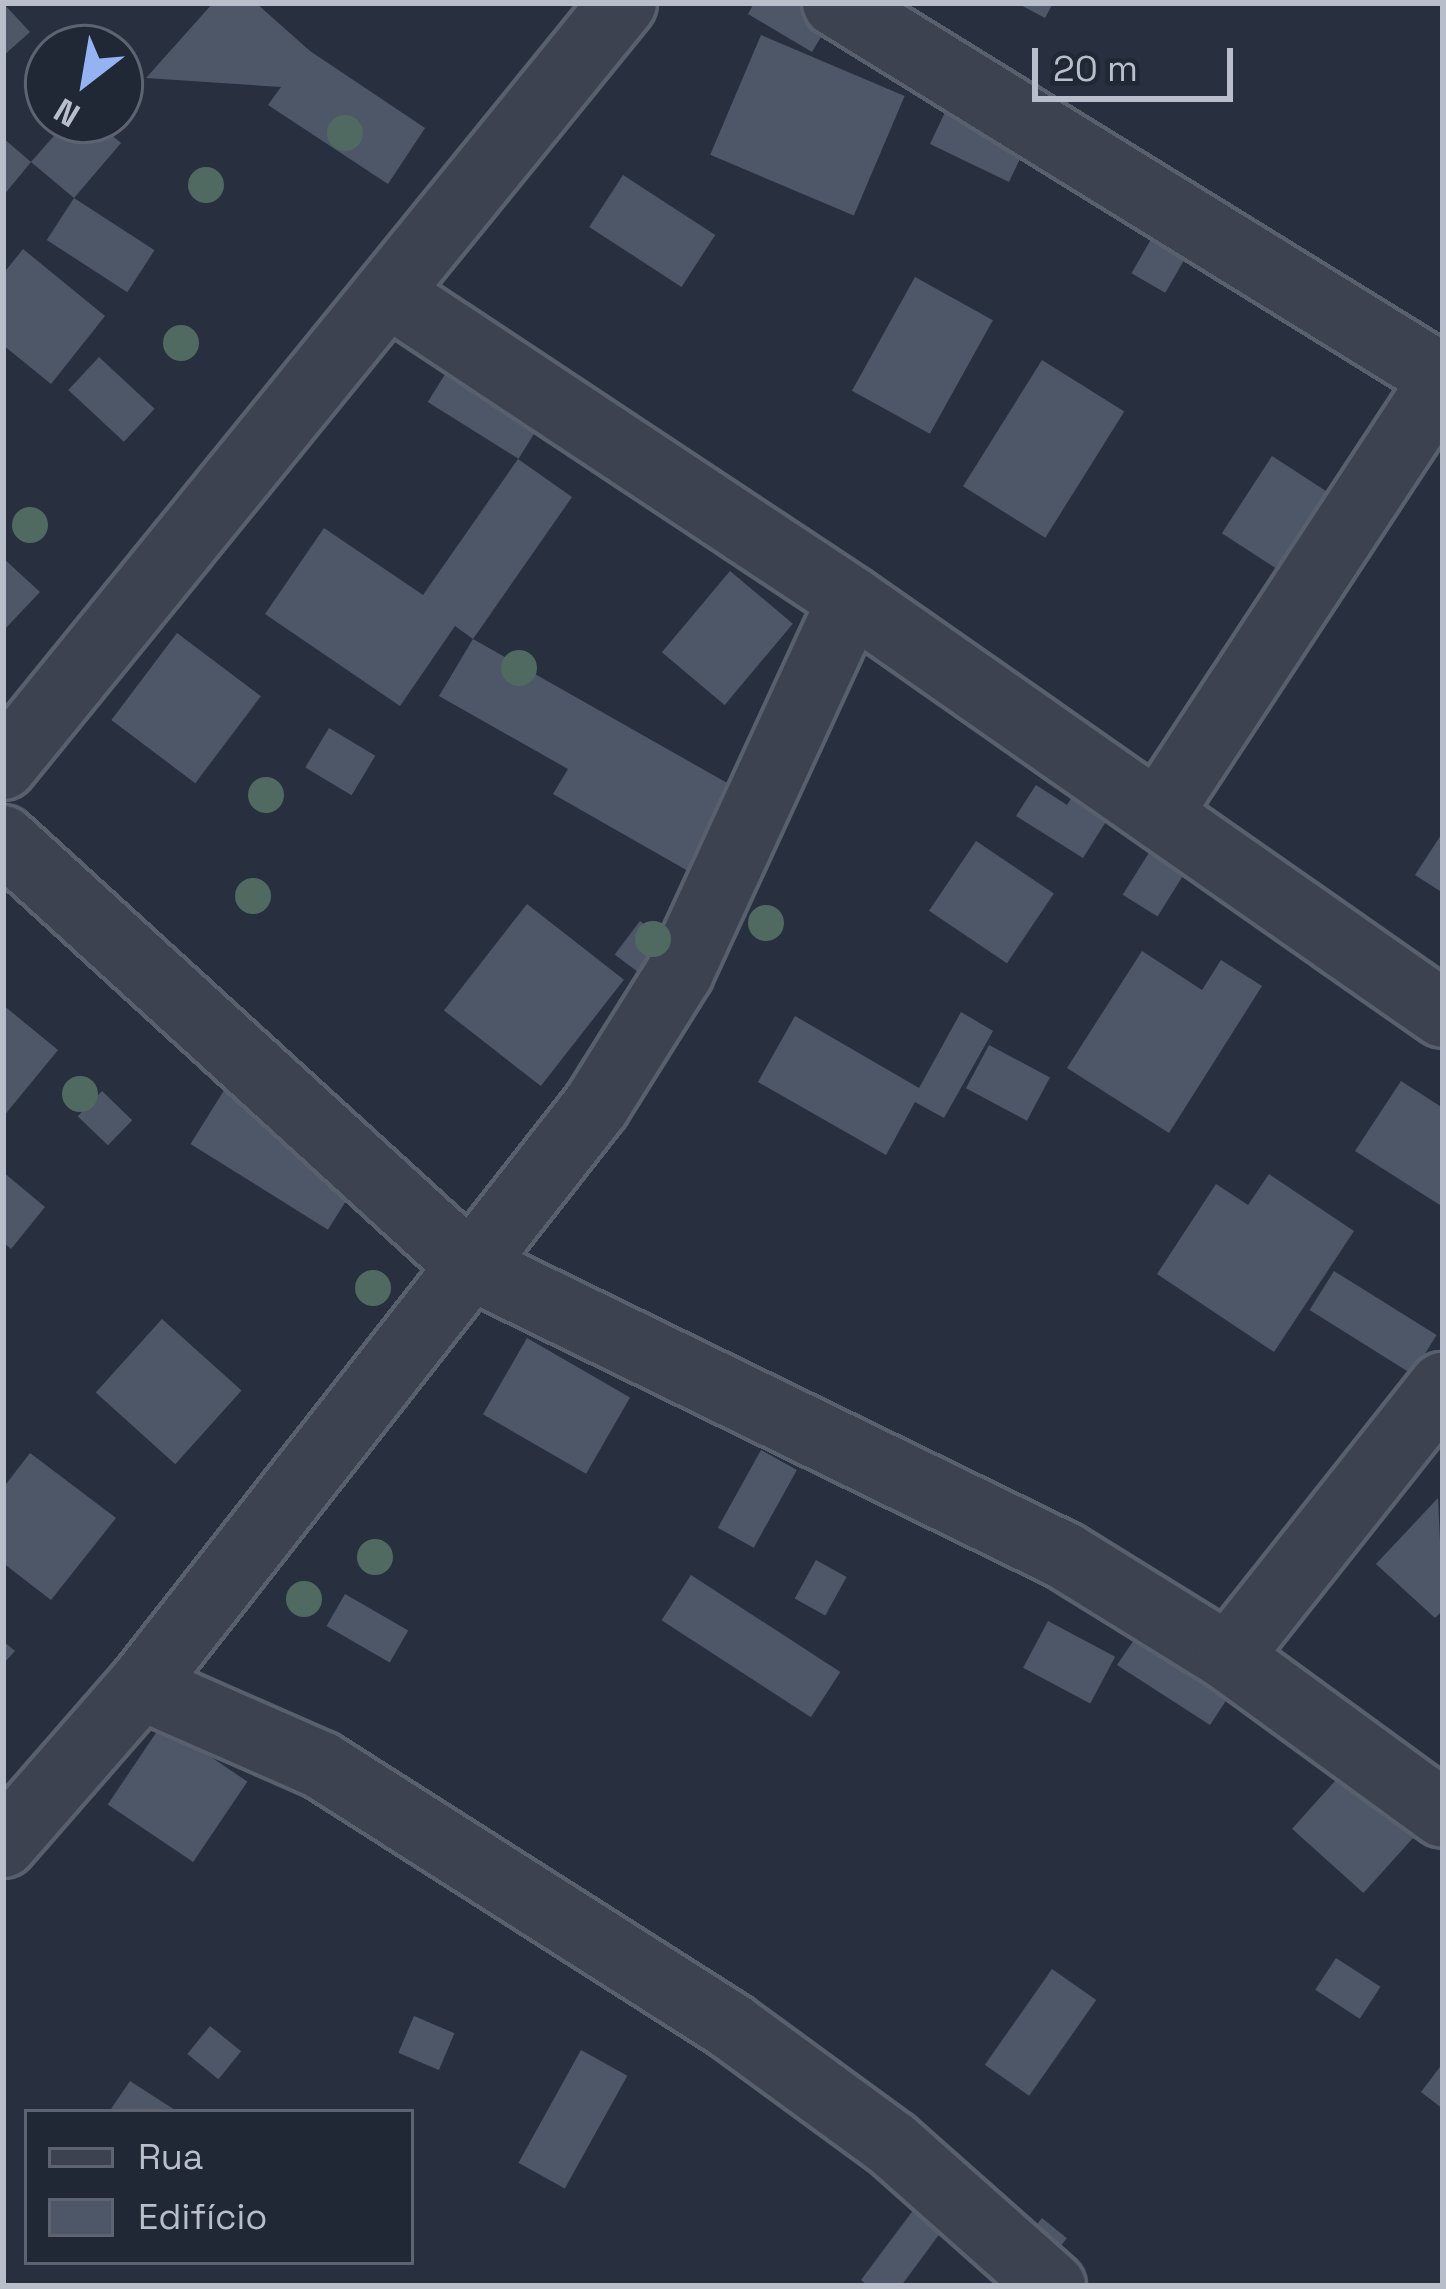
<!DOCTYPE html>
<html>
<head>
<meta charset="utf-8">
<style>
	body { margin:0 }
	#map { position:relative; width:1446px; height:2289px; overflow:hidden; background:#283040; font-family:"Space Grotesk",sans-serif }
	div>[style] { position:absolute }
	.building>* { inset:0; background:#4e5768; transform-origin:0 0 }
	.roads { filter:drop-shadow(3px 0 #59606d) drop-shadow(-3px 0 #59606d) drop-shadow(0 3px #59606d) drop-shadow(0 -3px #59606d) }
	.street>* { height:66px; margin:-33px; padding:0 33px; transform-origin:33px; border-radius:33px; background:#3c4250 }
	.trees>* { width:36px; height:36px; margin:-18px; border-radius:50%; background:#506a62 }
	span { translate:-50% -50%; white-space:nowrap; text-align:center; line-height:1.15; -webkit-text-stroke:9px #202735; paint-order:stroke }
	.frame { position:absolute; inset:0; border:6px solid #b8beca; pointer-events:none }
	.legend { position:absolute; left:24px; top:2109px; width:390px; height:156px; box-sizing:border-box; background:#202735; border:3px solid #5d6371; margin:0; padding:15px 21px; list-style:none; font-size:36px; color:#b8beca }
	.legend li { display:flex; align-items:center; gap:24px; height:60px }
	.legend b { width:60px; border:3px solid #5d6371 }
	.north { position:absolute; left:24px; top:24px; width:120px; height:120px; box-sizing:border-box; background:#202735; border:3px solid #5d6371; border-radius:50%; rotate:211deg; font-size:33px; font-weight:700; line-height:48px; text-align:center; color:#b8beca }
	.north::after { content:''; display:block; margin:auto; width:42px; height:54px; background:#95b2f2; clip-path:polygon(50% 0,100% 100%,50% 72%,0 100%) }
	.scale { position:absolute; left:1032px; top:48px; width:201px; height:54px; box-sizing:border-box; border:6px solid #b8beca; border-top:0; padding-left:15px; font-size:36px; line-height:42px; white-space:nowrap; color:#b8beca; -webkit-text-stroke:9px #202735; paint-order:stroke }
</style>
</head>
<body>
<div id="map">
	<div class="building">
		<div style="clip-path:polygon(3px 3px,30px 32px,3px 56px)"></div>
		<div style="clip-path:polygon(213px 3px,256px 3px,310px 51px,425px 128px,388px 184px,268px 105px,281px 87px,146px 78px)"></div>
		<div style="clip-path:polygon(754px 3px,841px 3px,812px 52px,748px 14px)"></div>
		<div style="clip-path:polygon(1017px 3px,1053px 3px,1045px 18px)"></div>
		<div style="left:761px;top:35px;width:156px;height:130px;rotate:23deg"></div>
		<div style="clip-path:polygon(949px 104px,1025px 148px,1009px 182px,930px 144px)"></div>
		<div style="clip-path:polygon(68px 120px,94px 120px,121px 143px,74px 198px,31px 162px)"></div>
		<div style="clip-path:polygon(3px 138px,31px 162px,3px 196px)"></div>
		<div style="left:623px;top:175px;width:110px;height:62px;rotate:33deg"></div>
		<div style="left:74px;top:198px;width:96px;height:50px;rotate:33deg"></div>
		<div style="left:1172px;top:203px;width:39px;height:81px;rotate:30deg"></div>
		<div style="clip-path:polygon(23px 249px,105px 316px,51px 384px,3px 345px,3px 274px)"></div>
		<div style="left:915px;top:277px;width:89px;height:130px;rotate:29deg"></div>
		<div style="left:459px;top:352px;width:107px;height:59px;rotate:32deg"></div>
		<div style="left:99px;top:357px;width:76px;height:45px;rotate:43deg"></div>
		<div style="left:1042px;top:360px;width:97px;height:149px;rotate:32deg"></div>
		<div style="left:1272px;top:456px;width:80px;height:92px;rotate:33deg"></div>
		<div style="clip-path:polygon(518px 459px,572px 497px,473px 639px,455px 626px,400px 706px,265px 614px,324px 528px,423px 595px)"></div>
		<div style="clip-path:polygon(3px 558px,40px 592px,3px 631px)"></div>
		<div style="left:730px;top:571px;width:82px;height:106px;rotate:40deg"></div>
		<div style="left:177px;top:633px;width:105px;height:109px;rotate:37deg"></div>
		<div style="clip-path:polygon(473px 639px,736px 788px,688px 871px,553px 794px,568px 769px,439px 696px)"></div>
		<div style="left:329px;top:728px;width:54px;height:46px;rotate:31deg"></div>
		<div style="clip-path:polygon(1095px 759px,1131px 782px,1083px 858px,1016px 816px,1036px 785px,1067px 805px)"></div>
		<div style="left:1172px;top:816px;width:41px;height:93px;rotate:32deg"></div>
		<div style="clip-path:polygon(1443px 832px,1443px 893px,1415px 875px)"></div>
		<div style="left:976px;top:841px;width:94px;height:84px;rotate:34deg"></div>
		<div style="left:527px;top:904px;width:123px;height:135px;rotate:38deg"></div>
		<div style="left:640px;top:921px;width:43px;height:42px;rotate:37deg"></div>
		<div style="clip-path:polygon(1142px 951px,1202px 990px,1221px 960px,1262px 986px,1169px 1133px,1067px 1068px)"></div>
		<div style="clip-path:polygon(3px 1005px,58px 1050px,3px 1117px)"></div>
		<div style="clip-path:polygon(961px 1012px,993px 1031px,944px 1118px,915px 1102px,886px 1155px,758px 1082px,795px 1016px,919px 1088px)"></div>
		<div style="left:989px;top:1045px;width:69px;height:49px;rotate:28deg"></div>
		<div style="left:243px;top:1060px;width:162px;height:99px;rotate:32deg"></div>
		<div style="clip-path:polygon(1401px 1081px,1443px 1108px,1443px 1207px,1355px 1151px)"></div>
		<div style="left:102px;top:1091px;width:42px;height:35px;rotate:44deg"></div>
		<div style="clip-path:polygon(3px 1172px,45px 1207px,11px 1249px,3px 1242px)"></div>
		<div style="clip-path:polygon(1269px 1174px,1354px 1231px,1274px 1352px,1157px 1274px,1216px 1184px,1248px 1205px)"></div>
		<div style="left:1334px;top:1271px;width:121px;height:46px;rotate:32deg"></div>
		<div style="left:162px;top:1319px;width:107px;height:99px;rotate:42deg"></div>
		<div style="left:527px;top:1338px;width:119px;height:88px;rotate:30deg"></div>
		<div style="left:761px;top:1450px;width:41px;height:89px;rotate:29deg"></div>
		<div style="clip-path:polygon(30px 1453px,116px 1518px,51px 1600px,3px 1563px,3px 1488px)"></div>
		<div style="clip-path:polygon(1438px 1498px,1443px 1610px,1435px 1618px,1376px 1564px)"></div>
		<div style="left:816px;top:1560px;width:35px;height:44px;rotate:29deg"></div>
		<div style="left:691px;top:1575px;width:178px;height:54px;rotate:33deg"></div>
		<div style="left:345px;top:1594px;width:73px;height:37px;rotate:30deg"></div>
		<div style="clip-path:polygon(1155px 1609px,1235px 1687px,1210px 1725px,1117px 1665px)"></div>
		<div style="left:1048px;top:1621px;width:76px;height:53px;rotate:28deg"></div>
		<div style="clip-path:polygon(3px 1641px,15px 1651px,3px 1664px)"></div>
		<div style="left:162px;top:1724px;width:103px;height:97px;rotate:34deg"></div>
		<div style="left:1363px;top:1750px;width:96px;height:106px;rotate:42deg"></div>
		<div style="left:1336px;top:1958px;width:53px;height:38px;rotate:33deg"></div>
		<div style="left:1052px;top:1969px;width:54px;height:117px;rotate:35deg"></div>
		<div style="left:414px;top:2016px;width:44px;height:40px;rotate:23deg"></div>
		<div style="left:210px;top:2026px;width:40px;height:36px;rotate:39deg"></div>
		<div style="left:581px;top:2050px;width:53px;height:129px;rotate:29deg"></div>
		<div style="clip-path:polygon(1443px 2063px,1443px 2109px,1421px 2092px)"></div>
		<div style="clip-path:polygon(130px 2081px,178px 2112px,109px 2112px)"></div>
		<div style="clip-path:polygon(947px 2165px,975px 2186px,901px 2286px,868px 2286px,861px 2280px)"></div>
		<div style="left:1042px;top:2218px;width:32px;height:42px;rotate:39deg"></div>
	</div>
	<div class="roads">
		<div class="street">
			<div style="left:836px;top:3px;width:713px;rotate:31.71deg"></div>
			<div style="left:391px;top:295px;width:552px;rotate:33.55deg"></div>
			<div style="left:851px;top:600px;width:722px;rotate:34.97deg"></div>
			<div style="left:3px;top:766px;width:983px;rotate:-50.9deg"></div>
			<div style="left:1158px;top:814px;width:519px;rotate:-56.71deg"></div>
			<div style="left:3px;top:839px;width:631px;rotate:42.43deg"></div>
			<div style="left:469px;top:1265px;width:663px;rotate:26.02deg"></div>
			<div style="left:1065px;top:1556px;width:192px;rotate:31.8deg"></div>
			<div style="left:1228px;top:1657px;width:266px;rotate:36.1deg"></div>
			<div style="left:1228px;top:1657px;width:346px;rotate:-51.6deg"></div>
			<div style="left:141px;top:1686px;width:197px;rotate:23.7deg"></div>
			<div style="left:321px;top:1765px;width:487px;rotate:32.5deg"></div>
			<div style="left:732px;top:2027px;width:198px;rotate:36.2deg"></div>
			<div style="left:892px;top:2144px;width:214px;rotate:41.6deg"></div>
			<div style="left:3px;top:1844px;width:210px;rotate:-48.9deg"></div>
			<div style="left:141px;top:1686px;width:737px;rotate:-51.89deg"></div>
			<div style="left:596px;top:1106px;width:158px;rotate:-57.9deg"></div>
			<div style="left:680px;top:972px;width:409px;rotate:-65.3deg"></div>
		</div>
	</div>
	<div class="trees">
		<div style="left:345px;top:133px"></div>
		<div style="left:206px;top:185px"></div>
		<div style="left:181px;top:343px"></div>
		<div style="left:30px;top:525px"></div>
		<div style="left:519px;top:668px"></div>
		<div style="left:266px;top:795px"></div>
		<div style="left:253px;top:896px"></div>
		<div style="left:766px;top:923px"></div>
		<div style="left:653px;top:939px"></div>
		<div style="left:80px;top:1094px"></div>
		<div style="left:373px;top:1288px"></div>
		<div style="left:375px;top:1557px"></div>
		<div style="left:304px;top:1599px"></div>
	</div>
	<div class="frame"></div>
	<ul class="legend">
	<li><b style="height:15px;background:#3c4250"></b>Rua</li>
	<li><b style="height:33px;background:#4e5768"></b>Edifício</li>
	</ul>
	<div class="north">N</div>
	<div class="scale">20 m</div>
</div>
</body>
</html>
